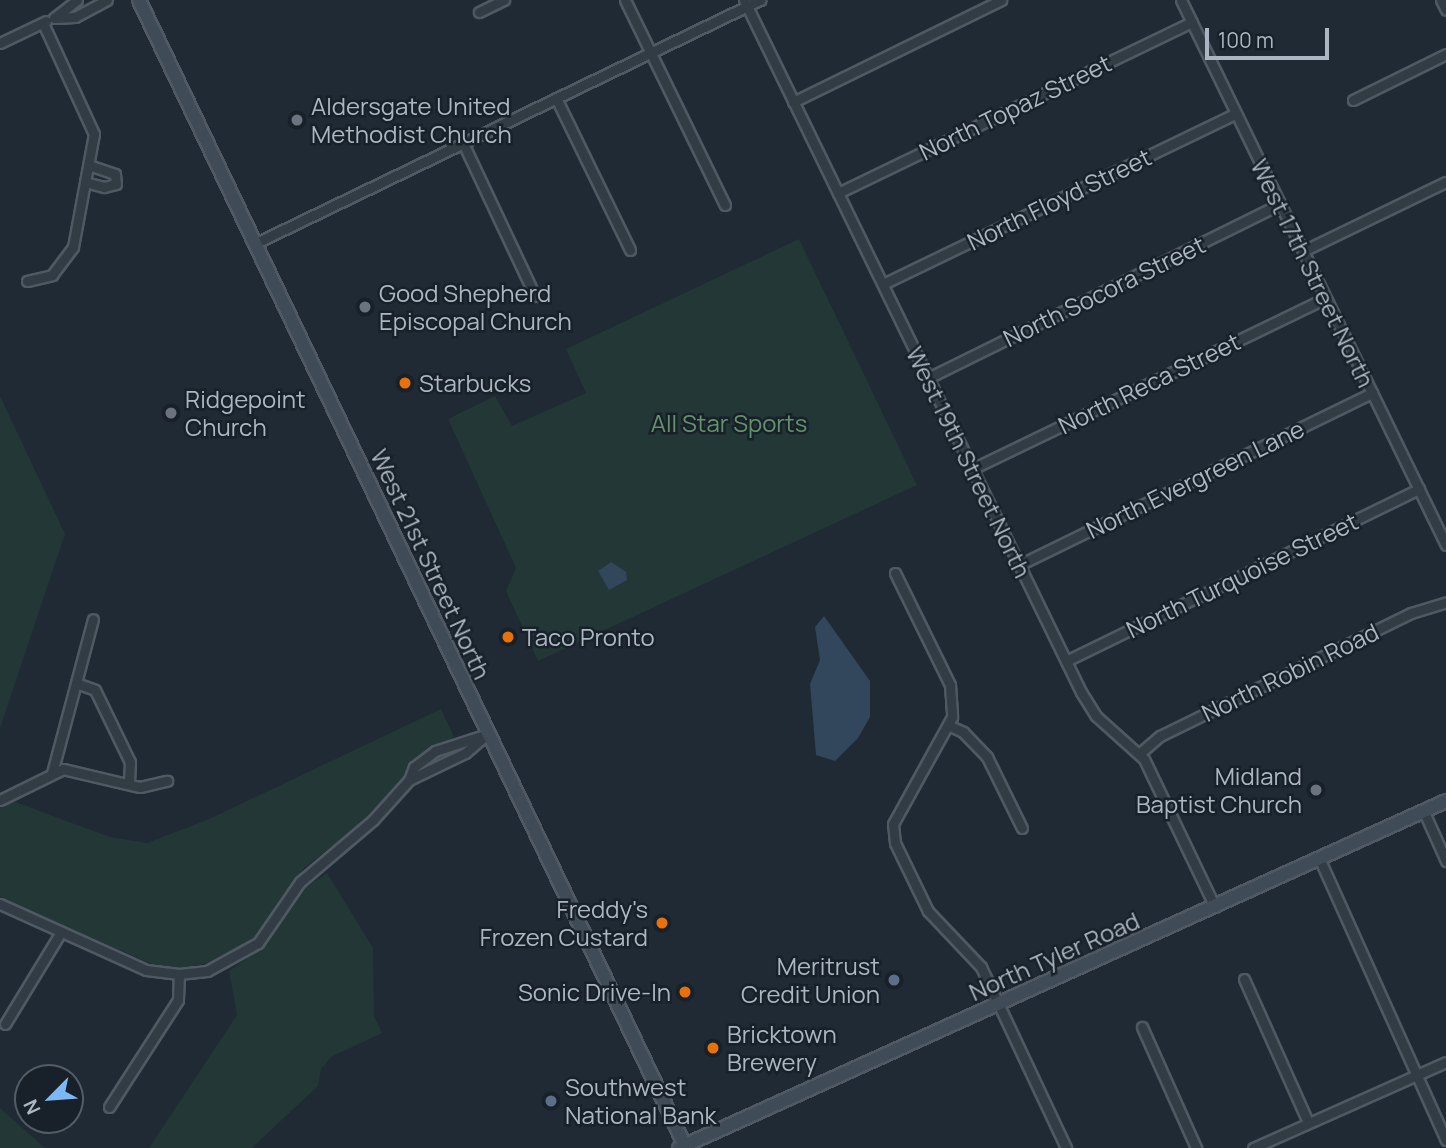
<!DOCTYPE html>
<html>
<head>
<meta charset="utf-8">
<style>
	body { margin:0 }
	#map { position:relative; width:1446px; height:1148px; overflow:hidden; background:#1f2a34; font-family:Manrope,sans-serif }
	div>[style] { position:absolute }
	.green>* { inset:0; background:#223736 }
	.water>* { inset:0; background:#32475c }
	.roads { filter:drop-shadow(2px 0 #505963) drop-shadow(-2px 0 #505963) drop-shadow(0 2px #505963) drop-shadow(0 -2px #505963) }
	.minor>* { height:9px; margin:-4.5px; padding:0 4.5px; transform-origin:4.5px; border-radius:4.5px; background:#323c45 }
	.secondary>* { height:12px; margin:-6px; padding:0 6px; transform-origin:6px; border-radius:6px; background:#404b58 }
	.dots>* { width:19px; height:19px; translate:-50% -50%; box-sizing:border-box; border:4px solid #182129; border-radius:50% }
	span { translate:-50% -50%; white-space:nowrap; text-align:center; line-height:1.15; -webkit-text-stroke:5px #182129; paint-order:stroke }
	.poi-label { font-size:24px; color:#acb6c2 }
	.left { translate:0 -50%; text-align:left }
	.right { translate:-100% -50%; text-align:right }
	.street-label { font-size:24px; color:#acb6c2 }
	.park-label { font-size:24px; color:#64926b }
	.north { position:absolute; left:14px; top:1064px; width:70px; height:70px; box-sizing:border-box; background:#182129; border:2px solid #535d66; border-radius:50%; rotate:245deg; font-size:19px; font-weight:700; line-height:28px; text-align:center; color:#acb6c2 }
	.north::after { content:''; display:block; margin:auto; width:24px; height:32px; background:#7eb7f5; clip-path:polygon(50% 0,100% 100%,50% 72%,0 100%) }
	.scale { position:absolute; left:1205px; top:28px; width:124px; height:32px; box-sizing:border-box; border:4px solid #acb6c2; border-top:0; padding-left:9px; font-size:21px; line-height:24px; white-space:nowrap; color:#acb6c2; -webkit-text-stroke:5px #182129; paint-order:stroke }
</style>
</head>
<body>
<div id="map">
	<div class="green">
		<div style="clip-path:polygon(799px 239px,917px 485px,538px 661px,506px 591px,516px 568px,448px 419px,495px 396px,512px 426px,586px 393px,566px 349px)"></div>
		<div style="clip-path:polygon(0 396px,65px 534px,0 728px)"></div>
		<div style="clip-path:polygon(441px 709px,454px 737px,421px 756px,365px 820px,304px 868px,257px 935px,224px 958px,192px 967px,161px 968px,0 898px,0 805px,10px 800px,110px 837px,147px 843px,207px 820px)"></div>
		<div style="clip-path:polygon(327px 873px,373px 948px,374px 1016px,382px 1033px,331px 1057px,321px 1069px,318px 1086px,252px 1148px,149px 1148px,237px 1015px,229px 971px,262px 948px,305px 888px)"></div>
		<div style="clip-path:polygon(0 1108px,45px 1148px,0 1148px)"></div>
	</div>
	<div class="water">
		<div style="clip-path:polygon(611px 562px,626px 572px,627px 580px,609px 590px,598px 571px)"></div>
		<div style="clip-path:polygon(824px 616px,870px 681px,870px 717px,858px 738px,835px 761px,816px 755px,810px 684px,820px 660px,815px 627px)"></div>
	</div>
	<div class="roads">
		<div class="minor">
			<div style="left:77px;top:0;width:29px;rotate:142deg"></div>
			<div style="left:54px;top:18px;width:21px;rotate:-3deg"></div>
			<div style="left:75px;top:17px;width:36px;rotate:-28deg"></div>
			<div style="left:625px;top:0;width:228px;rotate:64deg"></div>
			<div style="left:744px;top:0;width:770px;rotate:64.03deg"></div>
			<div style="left:1081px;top:692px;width:28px;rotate:58deg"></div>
			<div style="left:1096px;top:716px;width:64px;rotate:41.9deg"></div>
			<div style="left:1144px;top:759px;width:164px;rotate:64.4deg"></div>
			<div style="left:1181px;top:0;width:606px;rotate:64.07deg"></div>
			<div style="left:1441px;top:0;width:11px;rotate:63deg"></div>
			<div style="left:479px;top:12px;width:28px;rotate:-26deg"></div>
			<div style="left:0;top:43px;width:51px;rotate:-25.6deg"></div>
			<div style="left:556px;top:98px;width:169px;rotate:64deg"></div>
			<div style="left:1353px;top:100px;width:104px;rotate:-26.3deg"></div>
			<div style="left:793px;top:102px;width:232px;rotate:-26.1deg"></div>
			<div style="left:463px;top:143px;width:169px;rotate:64.8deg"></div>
			<div style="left:85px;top:182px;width:20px;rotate:15deg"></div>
			<div style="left:104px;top:187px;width:12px;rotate:-14deg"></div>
			<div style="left:116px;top:184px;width:10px;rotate:-96deg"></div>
			<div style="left:115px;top:174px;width:28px;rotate:-161deg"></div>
			<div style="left:838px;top:193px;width:393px;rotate:-25.8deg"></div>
			<div style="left:256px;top:243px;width:560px;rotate:-25.74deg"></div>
			<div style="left:1303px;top:251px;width:159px;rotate:-25.8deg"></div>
			<div style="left:27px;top:281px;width:26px;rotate:-13deg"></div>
			<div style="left:52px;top:275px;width:35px;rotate:-53deg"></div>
			<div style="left:73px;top:247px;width:115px;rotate:-79.5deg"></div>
			<div style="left:94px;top:134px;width:122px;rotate:-114.7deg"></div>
			<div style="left:883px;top:284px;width:392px;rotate:-25.8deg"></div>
			<div style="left:928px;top:378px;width:393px;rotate:-26.3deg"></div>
			<div style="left:972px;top:469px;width:392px;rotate:-25.8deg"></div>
			<div style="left:1019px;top:565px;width:393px;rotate:-26deg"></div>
			<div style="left:895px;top:573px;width:125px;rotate:63.8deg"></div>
			<div style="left:950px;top:685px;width:32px;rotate:86deg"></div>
			<div style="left:952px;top:717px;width:122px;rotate:118.9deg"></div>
			<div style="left:893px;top:824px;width:19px;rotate:84deg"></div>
			<div style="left:895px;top:843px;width:76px;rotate:64.1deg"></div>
			<div style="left:928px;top:911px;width:77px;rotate:46.6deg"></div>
			<div style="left:981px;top:967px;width:200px;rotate:64.8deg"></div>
			<div style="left:1066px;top:661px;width:393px;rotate:-26deg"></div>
			<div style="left:76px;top:683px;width:20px;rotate:20deg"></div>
			<div style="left:95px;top:690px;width:80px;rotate:64.1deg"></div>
			<div style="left:130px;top:762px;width:22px;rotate:93deg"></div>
			<div style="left:948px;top:725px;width:17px;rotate:25deg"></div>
			<div style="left:963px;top:732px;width:35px;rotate:46deg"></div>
			<div style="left:987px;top:757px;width:79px;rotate:63.8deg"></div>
			<div style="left:487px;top:734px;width:29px;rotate:139deg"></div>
			<div style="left:465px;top:753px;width:62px;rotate:154.3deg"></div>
			<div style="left:409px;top:780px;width:14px;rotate:-69deg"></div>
			<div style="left:414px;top:767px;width:26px;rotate:-37deg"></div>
			<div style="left:435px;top:751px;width:55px;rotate:-18.1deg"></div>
			<div style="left:1139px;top:754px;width:28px;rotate:-41deg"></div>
			<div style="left:1160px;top:736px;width:280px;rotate:-26.1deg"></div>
			<div style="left:1411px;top:613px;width:37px;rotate:-17deg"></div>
			<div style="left:52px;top:773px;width:159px;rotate:-75.1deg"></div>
			<div style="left:0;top:800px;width:70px;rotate:-26.2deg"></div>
			<div style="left:63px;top:769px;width:79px;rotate:13.2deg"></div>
			<div style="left:140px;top:787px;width:28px;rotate:-13deg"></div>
			<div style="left:1424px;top:812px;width:54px;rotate:65.8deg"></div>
			<div style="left:1320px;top:860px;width:307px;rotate:65.8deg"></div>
			<div style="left:0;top:904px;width:160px;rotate:24.3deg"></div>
			<div style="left:146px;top:970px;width:33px;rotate:7deg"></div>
			<div style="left:179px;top:974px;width:28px;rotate:-6deg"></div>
			<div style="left:207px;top:971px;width:58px;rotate:-28.8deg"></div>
			<div style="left:258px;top:943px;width:74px;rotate:-55.5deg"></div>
			<div style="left:300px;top:882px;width:96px;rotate:-40.3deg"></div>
			<div style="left:373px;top:820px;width:54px;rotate:-48deg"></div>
			<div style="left:1244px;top:979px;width:157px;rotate:65.9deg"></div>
			<div style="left:5px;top:1024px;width:108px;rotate:-58.7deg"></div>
			<div style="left:1142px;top:1027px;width:133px;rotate:65.9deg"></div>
			<div style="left:109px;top:1107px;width:127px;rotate:-57.2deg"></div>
			<div style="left:178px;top:1000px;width:26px;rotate:-88deg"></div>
			<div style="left:1253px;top:1148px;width:211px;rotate:-24deg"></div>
		</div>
		<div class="secondary">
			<div style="left:139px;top:0;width:1272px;rotate:64.52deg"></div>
			<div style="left:679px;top:1148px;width:842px;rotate:-24.34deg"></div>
		</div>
	</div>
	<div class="dots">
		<div style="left:297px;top:120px;background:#6b7280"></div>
		<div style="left:365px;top:307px;background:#6b7280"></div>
		<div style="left:405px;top:383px;background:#e8710a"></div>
		<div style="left:171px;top:413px;background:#6b7280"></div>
		<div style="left:508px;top:637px;background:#e8710a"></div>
		<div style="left:1316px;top:790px;background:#6b7280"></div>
		<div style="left:662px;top:923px;background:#e8710a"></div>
		<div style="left:894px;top:980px;background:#5c6f8a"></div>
		<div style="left:685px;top:992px;background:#e8710a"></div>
		<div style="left:713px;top:1048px;background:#e8710a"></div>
		<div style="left:551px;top:1101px;background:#5c6f8a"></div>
	</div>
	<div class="poi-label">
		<span class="left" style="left:311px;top:120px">Aldersgate United<br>Methodist Church</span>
		<span class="left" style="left:379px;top:307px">Good Shepherd<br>Episcopal Church</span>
		<span class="left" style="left:419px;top:383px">Starbucks</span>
		<span class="left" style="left:185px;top:413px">Ridgepoint<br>Church</span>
		<span class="left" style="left:522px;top:637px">Taco Pronto</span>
		<span class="right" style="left:1302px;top:790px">Midland<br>Baptist Church</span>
		<span class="right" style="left:648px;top:923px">Freddy's<br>Frozen Custard</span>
		<span class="right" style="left:880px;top:980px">Meritrust<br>Credit Union</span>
		<span class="right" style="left:671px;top:992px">Sonic Drive-In</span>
		<span class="left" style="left:727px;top:1048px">Bricktown<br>Brewery</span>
		<span class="left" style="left:565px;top:1101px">Southwest<br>National Bank</span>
	</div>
	<div class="street-label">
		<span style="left:1015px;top:107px;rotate:-26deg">North Topaz Street</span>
		<span style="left:1059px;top:199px;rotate:-26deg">North Floyd Street</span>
		<span style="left:1313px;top:273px;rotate:64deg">West 17th Street North</span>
		<span style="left:1104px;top:291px;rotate:-26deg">North Socora Street</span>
		<span style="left:1149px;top:383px;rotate:-26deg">North Reca Street</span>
		<span style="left:969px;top:462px;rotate:64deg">West 19th Street North</span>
		<span style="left:1195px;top:479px;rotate:-26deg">North Evergreen Lane</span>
		<span style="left:431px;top:564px;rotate:65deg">West 21st Street North</span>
		<span style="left:1242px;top:575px;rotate:-26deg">North Turquoise Street</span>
		<span style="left:1290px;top:672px;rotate:-26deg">North Robin Road</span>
		<span style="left:1054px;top:956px;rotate:-24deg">North Tyler Road</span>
	</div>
	<div class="park-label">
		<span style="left:729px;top:423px">All Star Sports</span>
	</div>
	<div class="north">N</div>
	<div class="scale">100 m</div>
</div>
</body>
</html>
